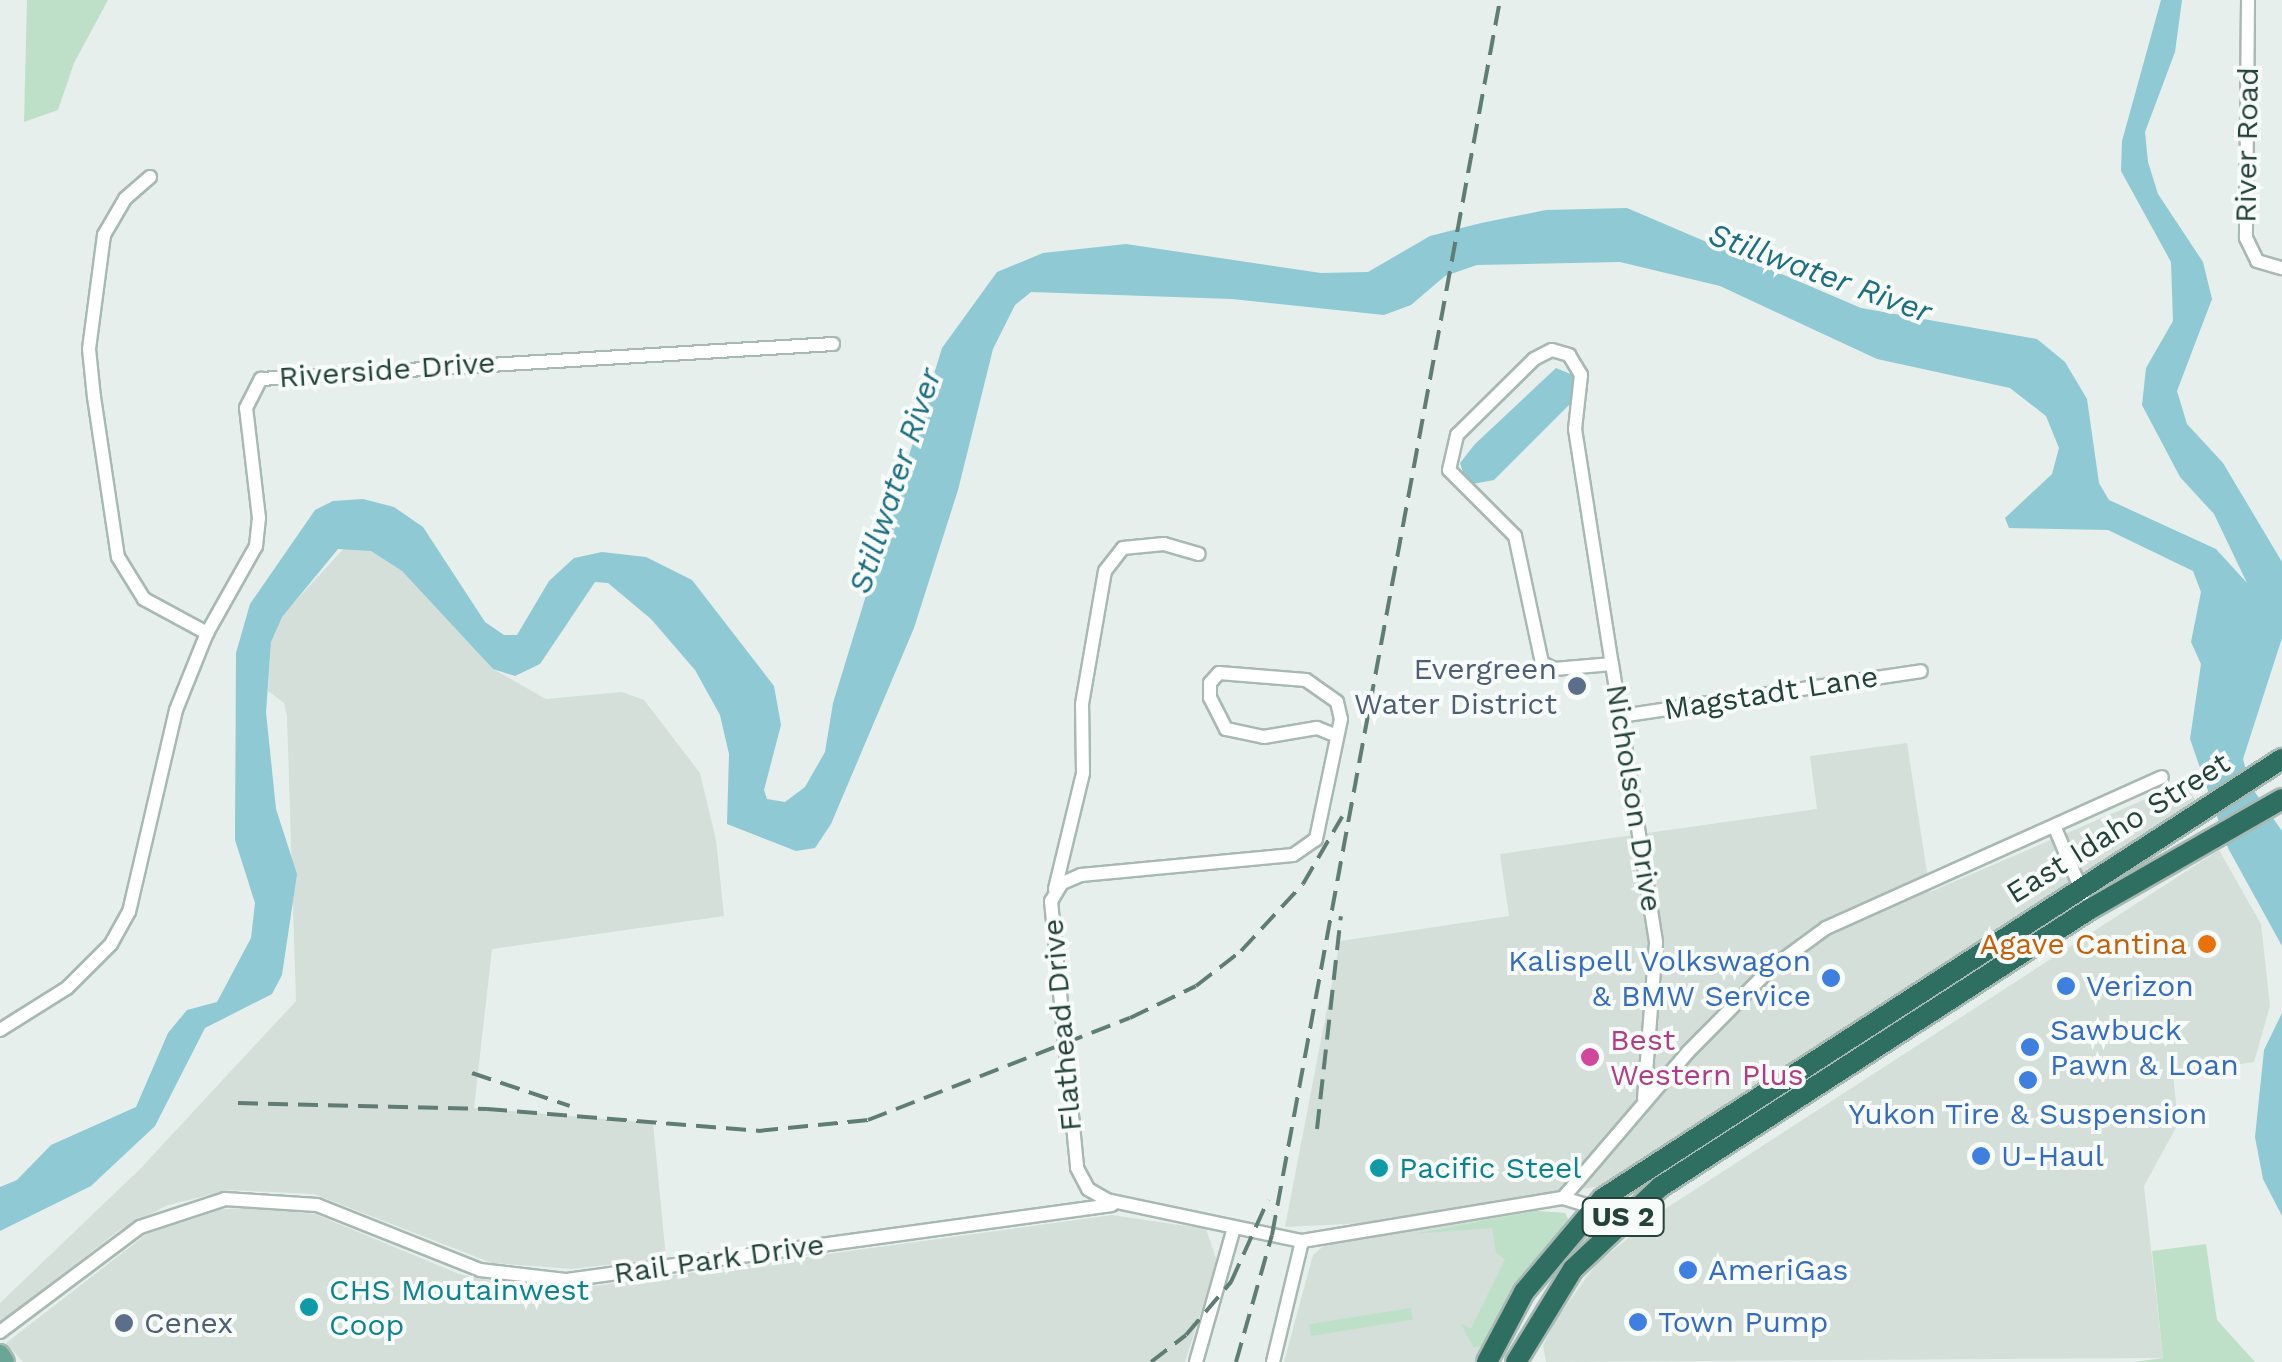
<!DOCTYPE html>
<html>
<head>
<meta charset="utf-8">
<style>
	body { margin:0 }
	#map { position:relative; width:2282px; height:1362px; overflow:hidden; background:#e6efeb; font-family:"Work Sans",sans-serif }
	div>[style] { position:absolute }
	.built>* { inset:0; background:#d4dfda }
	.green>* { inset:0; background:#bfe0c8; transform-origin:0 0 }
	.water>* { inset:0; background:#8ec9d4 }
	.roads { filter:drop-shadow(2px 0 #a8b8b2) drop-shadow(-2px 0 #a8b8b2) drop-shadow(0 2px #a8b8b2) drop-shadow(0 -2px #a8b8b2) }
	.minor>* { height:12px; margin:-6px; padding:0 6px; transform-origin:6px; border-radius:6px; background:#fff }
	.major>* { height:18px; margin:-9px; padding:0 9px; transform-origin:9px; border-radius:9px; background:#6aa596 }
	.highway>* { height:20px; margin:-10px; padding:0 10px; transform-origin:10px; border-radius:10px; background:#2f6f62 }
	.rail>* { height:4px; margin-top:-2px; transform-origin:0; background:repeating-linear-gradient(90deg,#5f7d75 0 20px,transparent 0 30px) }
	.dots>* { width:28px; height:28px; translate:-50% -50%; box-sizing:border-box; border:5px solid #f7fbf9; border-radius:50% }
	span { translate:-50% -50%; white-space:nowrap; text-align:center; line-height:1.15; -webkit-text-stroke:8px #f7fbf9; paint-order:stroke }
	.shield-label span { padding:2px 8px; background:#f7fbf9; border:2px solid; border-radius:8px; -webkit-text-stroke-width:0 }
	.shield-label { font-size:28px; color:#24423a; font-weight:700 }
	.street-label { font-size:30px; color:#24423a }
	.service-label { font-size:30px; color:#4e5e75 }
	.right { translate:-100% -50%; text-align:right }
	.left { translate:0 -50%; text-align:left }
	.food-label { font-size:30px; color:#c56008 }
	.shop-label { font-size:30px; color:#366cbe }
	.hotel-label { font-size:30px; color:#b23c85 }
	.culture-label { font-size:30px; color:#0d838f }
	.water-label { font-size:32px; color:#1c6f80; font-style:italic }
</style>
</head>
<body>
<div id="map">
	<div class="built">
		<div style="clip-path:polygon(347px 545px,371px 551px,402px 571px,493px 669px,546px 699px,622px 692px,644px 700px,700px 773px,716px 840px,724px 916px,492px 949px,474px 1108px,653px 1123px,666px 1258px,572px 1269px,492px 1263px,314px 1194px,230px 1190px,168px 1205px,121px 1229px,0 1322px,0 1303px,140px 1169px,296px 1001px,287px 716px,284px 703px,268px 691px,271px 642px,281px 617px)"></div>
		<div style="clip-path:polygon(1907px 743px,1930px 892px,2183px 783px,2198px 803px,1602px 1186px,1366px 1223px,1285px 1227px,1340px 941px,1509px 916px,1500px 854px,1817px 809px,1810px 756px)"></div>
		<div style="clip-path:polygon(2219px 850px,2261px 924px,2270px 1006px,2254px 1062px,2173px 1074px,2178px 1124px,2144px 1186px,2163px 1358px,1546px 1362px,1543px 1346px,1555px 1321px,1597px 1263px,1665px 1209px)"></div>
		<div style="clip-path:polygon(253px 1207px,315px 1214px,459px 1274px,517px 1286px,594px 1286px,1112px 1215px,1206px 1229px,1217px 1261px,1185px 1362px,23px 1362px,6px 1343px,148px 1233px,216px 1210px)"></div>
		<div style="clip-path:polygon(1536px 1211px,1565px 1213px,1569px 1221px,1513px 1294px,1478px 1362px,1284px 1362px,1313px 1255px,1327px 1243px)"></div>
	</div>
	<div class="green">
		<div style="clip-path:polygon(27px 0,108px 0,74px 63px,58px 110px,24px 122px)"></div>
		<div style="clip-path:polygon(1536px 1211px,1565px 1213px,1569px 1221px,1513px 1294px,1485px 1346px,1473px 1347px,1461px 1324px,1471px 1328px,1505px 1259px,1496px 1253px,1492px 1228px,1413px 1234px)"></div>
		<div style="clip-path:polygon(2206px 1244px,2217px 1320px,2255px 1362px,2135px 1362px,2163px 1358px,2152px 1251px)"></div>
		<div style="left:1411px;top:1308px;width:12px;height:103px;rotate:81deg"></div>
	</div>
	<div class="water">
		<div style="clip-path:polygon(2161px 0,2182px 0,2175px 52px,2145px 132px,2148px 162px,2158px 194px,2203px 262px,2212px 299px,2177px 391px,2187px 424px,2223px 463px,2282px 562px,2282px 638px,2243px 759px,2250px 785px,2282px 831px,2282px 946px,2228px 848px,2190px 739px,2201px 664px,2191px 642px,2201px 592px,2193px 571px,2108px 530px,2009px 528px,2005px 518px,2052px 474px,2059px 448px,2046px 416px,2010px 388px,1877px 359px,1720px 286px,1620px 262px,1477px 265px,1445px 276px,1411px 305px,1384px 315px,1232px 299px,1031px 292px,1015px 305px,993px 349px,958px 490px,914px 628px,831px 824px,815px 848px,796px 851px,727px 824px,729px 754px,720px 715px,695px 670px,651px 619px,608px 583px,595px 582px,540px 664px,515px 676px,493px 669px,402px 571px,371px 551px,338px 549px,282px 617px,271px 642px,266px 712px,276px 809px,297px 874px,282px 975px,272px 994px,205px 1028px,155px 1126px,91px 1186px,0 1231px,0 1187px,17px 1180px,51px 1145px,136px 1107px,168px 1033px,187px 1010px,217px 1002px,251px 938px,255px 903px,235px 840px,236px 653px,250px 604px,315px 510px,333px 501px,363px 499px,394px 507px,423px 527px,485px 622px,504px 635px,517px 635px,549px 581px,574px 558px,602px 552px,646px 557px,692px 580px,774px 686px,781px 725px,764px 790px,767px 799px,785px 802px,805px 787px,825px 752px,833px 703px,942px 348px,997px 272px,1043px 253px,1126px 244px,1321px 273px,1368px 272px,1430px 236px,1481px 223px,1546px 210px,1627px 208px,1861px 308px,2037px 339px,2065px 362px,2087px 399px,2099px 483px,2109px 500px,2216px 549px,2247px 583px,2214px 514px,2180px 477px,2142px 405px,2146px 368px,2173px 321px,2171px 262px,2121px 171px,2122px 141px)"></div>
		<div style="clip-path:polygon(1556px 368px,1573px 375px,1576px 398px,1494px 480px,1467px 485px,1460px 463px,1475px 444px)"></div>
		<div style="clip-path:polygon(2282px 1013px,2282px 1216px,2263px 1179px,2255px 1137px,2264px 1050px)"></div>
	</div>
	<div class="roads">
		<div class="minor">
			<div style="left:2248px;top:0;width:238px;rotate:90.5deg"></div>
			<div style="left:2246px;top:238px;width:25px;rotate:64deg"></div>
			<div style="left:2257px;top:261px;width:26px;rotate:16deg"></div>
			<div style="left:150px;top:177px;width:33px;rotate:139deg"></div>
			<div style="left:125px;top:199px;width:42px;rotate:120.3deg"></div>
			<div style="left:104px;top:235px;width:115px;rotate:97.5deg"></div>
			<div style="left:89px;top:349px;width:48px;rotate:84.1deg"></div>
			<div style="left:94px;top:397px;width:162px;rotate:81.5deg"></div>
			<div style="left:118px;top:557px;width:49px;rotate:58.2deg"></div>
			<div style="left:144px;top:599px;width:72px;rotate:28.4deg"></div>
			<div style="left:1552px;top:350px;width:18px;rotate:16deg"></div>
			<div style="left:1569px;top:355px;width:23px;rotate:59deg"></div>
			<div style="left:1581px;top:375px;width:54px;rotate:96.3deg"></div>
			<div style="left:1575px;top:429px;width:238px;rotate:81.1deg"></div>
			<div style="left:1612px;top:664px;width:58px;rotate:175.1deg"></div>
			<div style="left:1554px;top:669px;width:13px;rotate:-153deg"></div>
			<div style="left:1542px;top:663px;width:130px;rotate:-102deg"></div>
			<div style="left:1515px;top:536px;width:93px;rotate:-135deg"></div>
			<div style="left:1449px;top:470px;width:36px;rotate:-77deg"></div>
			<div style="left:1457px;top:435px;width:108px;rotate:-44.6deg"></div>
			<div style="left:1534px;top:359px;width:20px;rotate:-27deg"></div>
			<div style="left:1612px;top:664px;width:282px;rotate:81deg"></div>
			<div style="left:1656px;top:943px;width:156px;rotate:94.4deg"></div>
			<div style="left:1621px;top:716px;width:303px;rotate:-8.5deg"></div>
			<div style="left:1337px;top:736px;width:22px;rotate:-158deg"></div>
			<div style="left:1317px;top:728px;width:54px;rotate:170.4deg"></div>
			<div style="left:1264px;top:737px;width:39px;rotate:-168deg"></div>
			<div style="left:1226px;top:729px;width:35px;rotate:-117deg"></div>
			<div style="left:1210px;top:698px;width:15px;rotate:-90deg"></div>
			<div style="left:1210px;top:683px;width:13px;rotate:-48deg"></div>
			<div style="left:1219px;top:673px;width:87px;rotate:4.6deg"></div>
			<div style="left:1306px;top:680px;width:38px;rotate:35deg"></div>
			<div style="left:1337px;top:702px;width:17px;rotate:77deg"></div>
			<div style="left:1341px;top:719px;width:123px;rotate:101.8deg"></div>
			<div style="left:1316px;top:839px;width:28px;rotate:145deg"></div>
			<div style="left:1293px;top:855px;width:213px;rotate:174.6deg"></div>
			<div style="left:1081px;top:875px;width:21px;rotate:157deg"></div>
			<div style="left:1062px;top:883px;width:21px;rotate:121deg"></div>
			<div style="left:1051px;top:901px;width:268px;rotate:84.4deg"></div>
			<div style="left:1077px;top:1168px;width:24px;rotate:62deg"></div>
			<div style="left:1088px;top:1189px;width:22px;rotate:30deg"></div>
			<div style="left:1107px;top:1200px;width:199px;rotate:11.9deg"></div>
			<div style="left:1302px;top:1241px;width:265px;rotate:-9.4deg"></div>
			<div style="left:1563px;top:1198px;width:192px;rotate:-49.4deg"></div>
			<div style="left:1688px;top:1052px;width:117px;rotate:-45.3deg"></div>
			<div style="left:1770px;top:969px;width:69px;rotate:-36.2deg"></div>
			<div style="left:1826px;top:928px;width:368px;rotate:-24.2deg"></div>
			<div style="left:2055px;top:828px;width:72px;rotate:67deg"></div>
			<div style="left:1055px;top:889px;width:119px;rotate:-76.4deg"></div>
			<div style="left:1083px;top:773px;width:69px;rotate:-90.8deg"></div>
			<div style="left:1082px;top:704px;width:135px;rotate:-80.2deg"></div>
			<div style="left:1105px;top:571px;width:29px;rotate:-52deg"></div>
			<div style="left:1123px;top:548px;width:41px;rotate:-5.6deg"></div>
			<div style="left:1164px;top:544px;width:36px;rotate:16deg"></div>
			<div style="left:0;top:1030px;width:79px;rotate:-32.1deg"></div>
			<div style="left:67px;top:988px;width:62px;rotate:-45deg"></div>
			<div style="left:111px;top:944px;width:37px;rotate:-61deg"></div>
			<div style="left:129px;top:912px;width:207px;rotate:-76.9deg"></div>
			<div style="left:176px;top:710px;width:83px;rotate:-68.1deg"></div>
			<div style="left:207px;top:633px;width:100px;rotate:-60.6deg"></div>
			<div style="left:256px;top:546px;width:28px;rotate:-84deg"></div>
			<div style="left:259px;top:518px;width:111px;rotate:-96.7deg"></div>
			<div style="left:246px;top:408px;width:33px;rotate:-63deg"></div>
			<div style="left:261px;top:379px;width:573px;rotate:-3.5deg"></div>
			<div style="left:1563px;top:1198px;width:31px;rotate:17deg"></div>
			<div style="left:0;top:1332px;width:175px;rotate:-36.9deg"></div>
			<div style="left:140px;top:1227px;width:89px;rotate:-18.2deg"></div>
			<div style="left:225px;top:1199px;width:92px;rotate:3.7deg"></div>
			<div style="left:317px;top:1205px;width:175px;rotate:21.7deg"></div>
			<div style="left:480px;top:1270px;width:88px;rotate:6.6deg"></div>
			<div style="left:567px;top:1280px;width:550px;rotate:-7.84deg"></div>
			<div style="left:1196px;top:1362px;width:139px;rotate:-74.2deg"></div>
			<div style="left:1273px;top:1362px;width:124px;rotate:-76.5deg"></div>
		</div>
		<div class="major">
			<div style="left:0;top:1354px;width:9px;rotate:58deg"></div>
		</div>
		<div class="highway">
			<div style="left:1487px;top:1362px;width:79px;rotate:-62.1deg"></div>
			<div style="left:1524px;top:1292px;width:121px;rotate:-50deg"></div>
			<div style="left:1602px;top:1199px;width:810px;rotate:-32.91deg"></div>
			<div style="left:1516px;top:1362px;width:109px;rotate:-58.5deg"></div>
			<div style="left:1573px;top:1269px;width:120px;rotate:-43.3deg"></div>
			<div style="left:1660px;top:1187px;width:512px;rotate:-32.88deg"></div>
			<div style="left:2090px;top:909px;width:221px;rotate:-29.8deg"></div>
		</div>
	</div>
	<div class="rail">
		<div style="left:472px;top:1073px;width:103px;rotate:18.6deg"></div>
		<div style="left:238px;top:1103px;width:249px;rotate:1.4deg"></div>
		<div style="left:487px;top:1109px;width:272px;rotate:4.6deg"></div>
		<div style="left:758px;top:1131px;width:111px;rotate:-5.7deg"></div>
		<div style="left:868px;top:1120px;width:281px;rotate:-21.3deg"></div>
		<div style="left:1130px;top:1018px;width:73px;rotate:-25.9deg"></div>
		<div style="left:1196px;top:986px;width:57px;rotate:-37.9deg"></div>
		<div style="left:1241px;top:951px;width:91px;rotate:-47.2deg"></div>
		<div style="left:1303px;top:884px;width:78px;rotate:-59.8deg"></div>
		<div style="left:1317px;top:1129px;width:214px;rotate:-83.6deg"></div>
		<div style="left:1151px;top:1362px;width:44px;rotate:-37.6deg"></div>
		<div style="left:1186px;top:1335px;width:70px;rotate:-49.7deg"></div>
		<div style="left:1231px;top:1282px;width:90px;rotate:-65.7deg"></div>
		<div style="left:1236px;top:1362px;width:132px;rotate:-74.2deg"></div>
		<div style="left:1272px;top:1235px;width:1256px;rotate:-79.54deg"></div>
	</div>
	<div class="dots">
		<div style="left:1577px;top:686px;background:#5c6f8a"></div>
		<div style="left:2207px;top:944px;background:#e8710a"></div>
		<div style="left:1831px;top:978px;background:#3f7fe0"></div>
		<div style="left:2066px;top:986px;background:#3f7fe0"></div>
		<div style="left:2030px;top:1047px;background:#3f7fe0"></div>
		<div style="left:1590px;top:1057px;background:#d1479c"></div>
		<div style="left:2028px;top:1080px;background:#3f7fe0"></div>
		<div style="left:1981px;top:1156px;background:#3f7fe0"></div>
		<div style="left:1379px;top:1168px;background:#0f9aa8"></div>
		<div style="left:1688px;top:1270px;background:#3f7fe0"></div>
		<div style="left:309px;top:1307px;background:#0f9aa8"></div>
		<div style="left:1638px;top:1322px;background:#3f7fe0"></div>
		<div style="left:124px;top:1323px;background:#5c6f8a"></div>
	</div>
	<div class="shield-label">
		<span style="left:1623px;top:1217px">US 2</span>
	</div>
	<div class="street-label">
		<span style="left:2247px;top:145px;rotate:-89deg">River Road</span>
		<span style="left:387px;top:370px;rotate:-4deg">Riverside Drive</span>
		<span style="left:1771px;top:693px;rotate:-9deg">Magstadt Lane</span>
		<span style="left:1634px;top:798px;rotate:81deg">Nicholson Drive</span>
		<span style="left:2118px;top:828px;rotate:-32deg">East Idaho Street</span>
		<span style="left:1062px;top:1025px;rotate:-95deg">Flathead Drive</span>
		<span style="left:719px;top:1259px;rotate:-8deg">Rail Park Drive</span>
	</div>
	<div class="service-label">
		<span class="right" style="left:1557px;top:686px">Evergreen<br>Water District</span>
		<span class="left" style="left:144px;top:1323px">Cenex</span>
	</div>
	<div class="food-label">
		<span class="right" style="left:2187px;top:944px">Agave Cantina</span>
	</div>
	<div class="shop-label">
		<span class="right" style="left:1811px;top:978px">Kalispell Volkswagon<br>&amp; BMW Service</span>
		<span class="left" style="left:2086px;top:986px">Verizon</span>
		<span class="left" style="left:2050px;top:1047px">Sawbuck<br>Pawn &amp; Loan</span>
		<span style="left:2028px;top:1114px">Yukon Tire &amp; Suspension</span>
		<span class="left" style="left:2001px;top:1156px">U-Haul</span>
		<span class="left" style="left:1708px;top:1270px">AmeriGas</span>
		<span class="left" style="left:1658px;top:1322px">Town Pump</span>
	</div>
	<div class="hotel-label">
		<span class="left" style="left:1610px;top:1057px">Best<br>Western Plus</span>
	</div>
	<div class="culture-label">
		<span class="left" style="left:1399px;top:1168px">Pacific Steel</span>
		<span class="left" style="left:329px;top:1307px">CHS Moutainwest<br>Coop</span>
	</div>
	<div class="water-label">
		<span style="left:1820px;top:273px;rotate:20deg">Stillwater River</span>
		<span style="left:895px;top:481px;rotate:-72deg">Stillwater River</span>
	</div>
</div>
</body>
</html>
